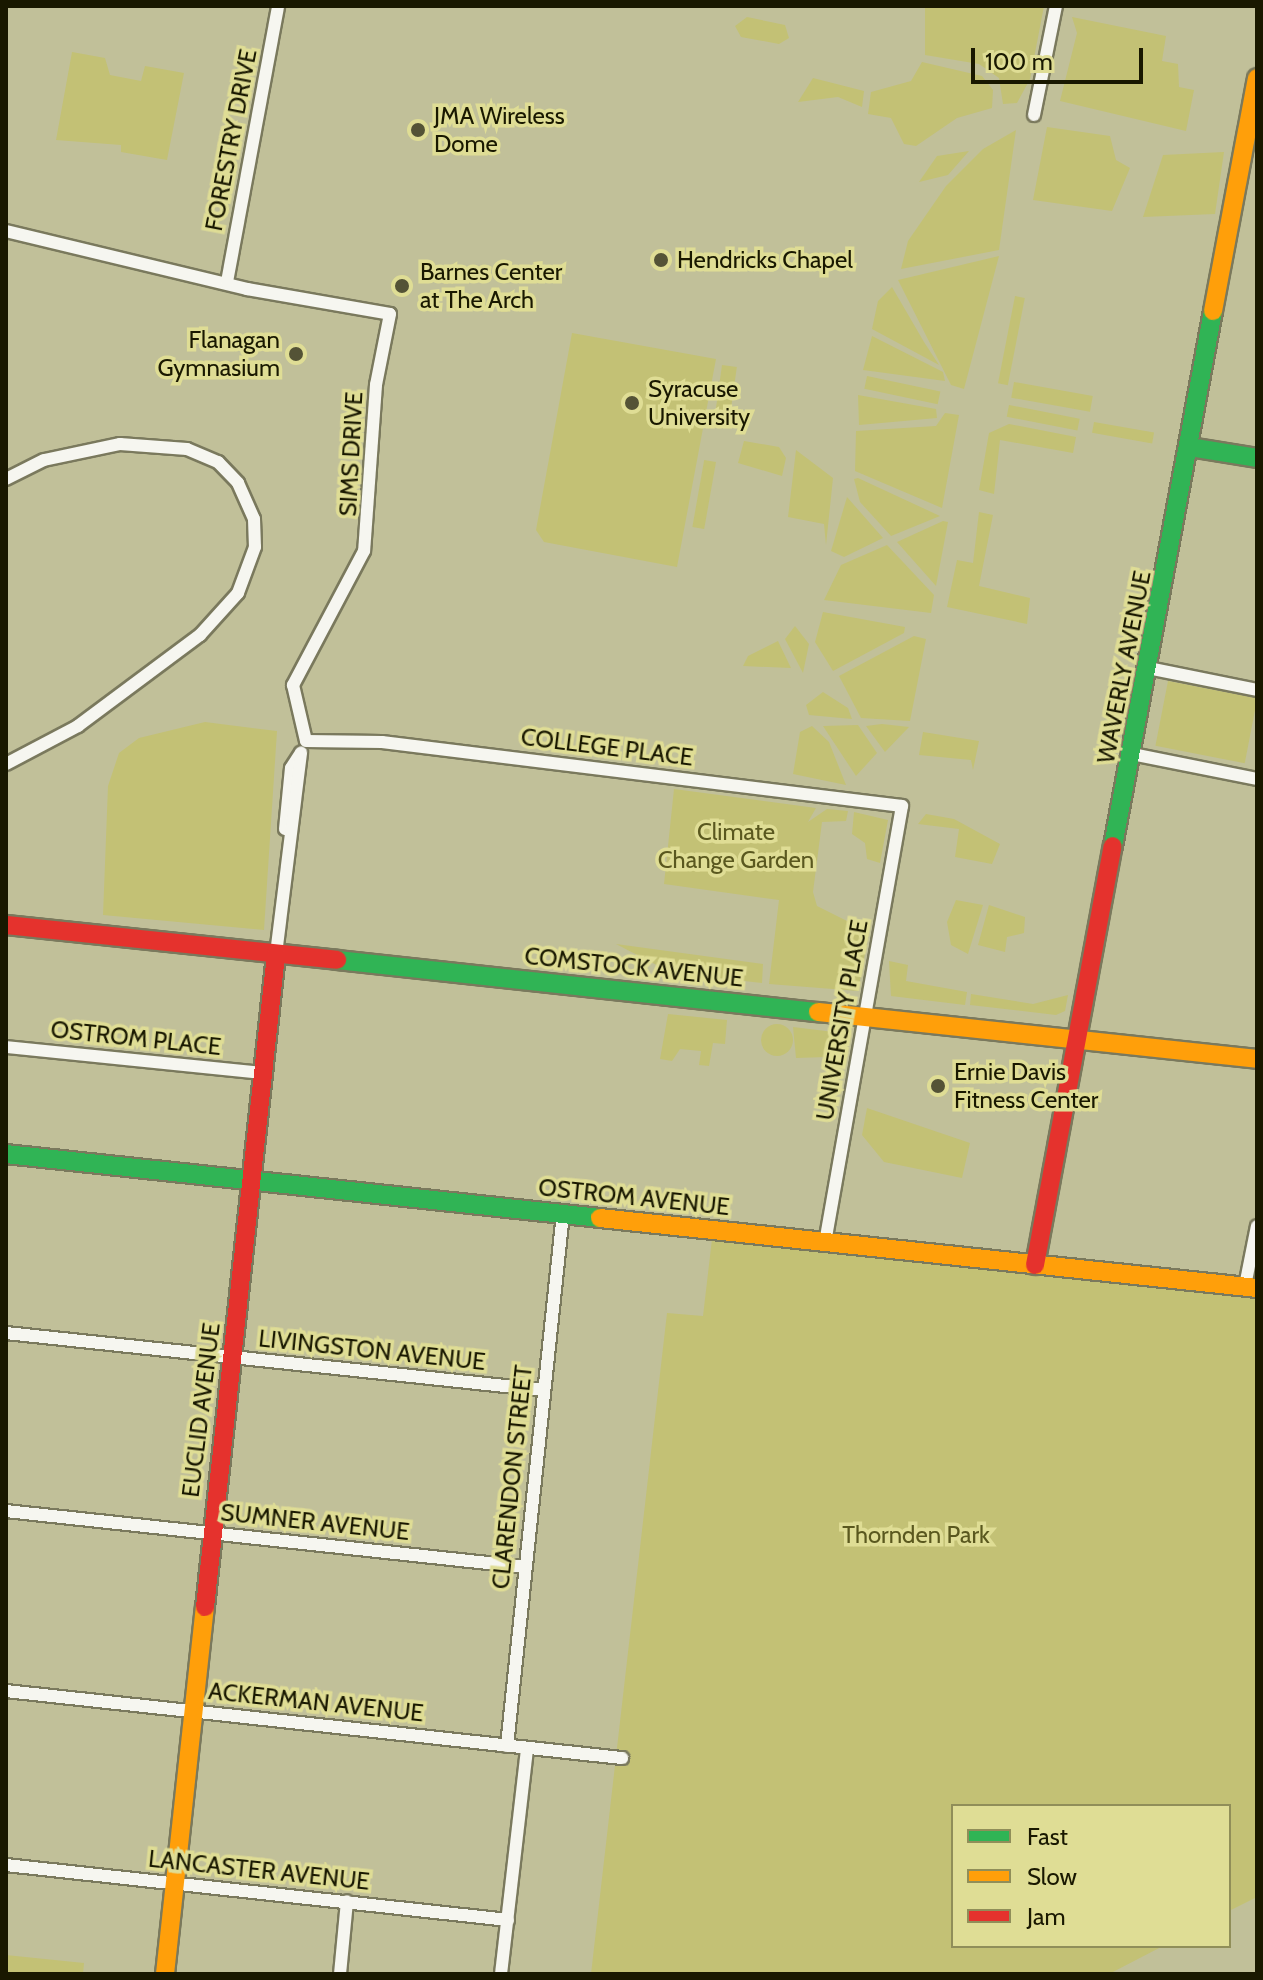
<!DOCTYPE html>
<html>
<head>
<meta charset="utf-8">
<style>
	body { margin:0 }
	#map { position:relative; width:1263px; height:1980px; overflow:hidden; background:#c1c099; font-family:Cabin,sans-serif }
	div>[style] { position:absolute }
	.green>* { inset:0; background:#c3c175; transform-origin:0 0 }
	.round { border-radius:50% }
	.roads { filter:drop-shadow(2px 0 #7a795d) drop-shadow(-2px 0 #7a795d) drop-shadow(0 2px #7a795d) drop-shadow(0 -2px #7a795d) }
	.street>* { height:12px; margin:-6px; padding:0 6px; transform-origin:6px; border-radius:6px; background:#f6f6f0 }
	.fast>* { height:18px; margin:-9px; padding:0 9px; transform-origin:9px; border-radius:9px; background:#30b455 }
	.slow>* { height:18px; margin:-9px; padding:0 9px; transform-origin:9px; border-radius:9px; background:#ff9f0a }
	.jam>* { height:18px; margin:-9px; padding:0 9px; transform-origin:9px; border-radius:9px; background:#e5322d }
	.dots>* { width:22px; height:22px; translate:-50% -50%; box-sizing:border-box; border:4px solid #dfdd95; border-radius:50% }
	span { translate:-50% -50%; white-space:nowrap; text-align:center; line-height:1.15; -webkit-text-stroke:7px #dfdd95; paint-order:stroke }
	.poi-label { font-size:24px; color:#191800 }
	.left { translate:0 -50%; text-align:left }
	.right { translate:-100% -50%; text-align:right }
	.street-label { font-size:24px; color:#191800 }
	.park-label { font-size:24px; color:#5a581f }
	.frame { position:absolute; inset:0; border:8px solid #191800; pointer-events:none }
	.legend { position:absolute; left:951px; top:1804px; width:280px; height:144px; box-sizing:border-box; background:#dfdd95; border:2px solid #908e59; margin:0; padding:10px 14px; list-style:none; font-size:24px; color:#191800 }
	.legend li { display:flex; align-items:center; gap:16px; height:40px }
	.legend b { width:40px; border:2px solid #908e59 }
	.scale { position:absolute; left:971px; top:48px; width:172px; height:36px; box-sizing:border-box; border:4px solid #191800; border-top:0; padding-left:10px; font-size:24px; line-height:28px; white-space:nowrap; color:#191800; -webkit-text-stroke:6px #dfdd95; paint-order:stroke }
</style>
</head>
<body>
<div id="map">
	<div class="green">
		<div style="clip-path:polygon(925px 6px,1044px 6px,1030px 79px,1017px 103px,1003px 104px,999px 78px,979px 64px,925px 55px)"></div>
		<div style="clip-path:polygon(747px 17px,785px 25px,789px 38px,779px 44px,741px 37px,735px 26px)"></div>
		<div style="clip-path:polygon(1072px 17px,1166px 36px,1162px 61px,1178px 64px,1179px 87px,1194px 90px,1186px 131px,1060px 101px,1077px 33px)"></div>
		<div style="clip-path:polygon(72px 52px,105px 58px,110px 75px,141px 81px,145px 66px,184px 73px,167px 160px,121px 152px,121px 145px,56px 140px)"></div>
		<div style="clip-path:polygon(922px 62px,982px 76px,993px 90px,992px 108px,957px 118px,916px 146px,904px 144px,891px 118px,868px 114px,871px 92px,911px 81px)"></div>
		<div style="clip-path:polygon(813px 78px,864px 91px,862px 107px,838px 97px,798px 102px)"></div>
		<div style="clip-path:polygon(1047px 127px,1110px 136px,1116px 160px,1130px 168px,1112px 211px,1033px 200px)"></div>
		<div style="clip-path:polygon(1016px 130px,999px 250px,901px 269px,908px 241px,946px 186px,983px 149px)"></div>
		<div style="clip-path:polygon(969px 151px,948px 175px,919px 182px,937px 156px)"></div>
		<div style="clip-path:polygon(1224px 152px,1215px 214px,1143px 217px,1163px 155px)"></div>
		<div style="clip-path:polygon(999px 256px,964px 389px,951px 385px,898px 280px)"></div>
		<div style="clip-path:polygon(892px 287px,924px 342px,939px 365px,872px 329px,878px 301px)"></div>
		<div style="left:1015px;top:296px;width:10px;height:89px;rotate:11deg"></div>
		<div style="clip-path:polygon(572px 333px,716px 359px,677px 567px,544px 542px,536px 530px)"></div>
		<div style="clip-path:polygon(872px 336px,943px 372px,945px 381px,863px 370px)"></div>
		<div style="left:722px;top:365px;width:15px;height:57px;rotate:8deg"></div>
		<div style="left:867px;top:376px;width:75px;height:13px;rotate:12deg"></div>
		<div style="left:1014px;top:382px;width:80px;height:16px;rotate:10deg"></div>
		<div style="clip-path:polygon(858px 395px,936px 409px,937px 418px,859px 425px)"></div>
		<div style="left:1009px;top:405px;width:72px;height:12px;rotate:11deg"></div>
		<div style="clip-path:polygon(945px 413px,959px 415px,942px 508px,855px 471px,856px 431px,936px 426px)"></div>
		<div style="left:1094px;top:422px;width:61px;height:11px;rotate:10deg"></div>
		<div style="clip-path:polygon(1009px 424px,1076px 437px,1073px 453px,1000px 440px,994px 494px,979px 490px,989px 433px)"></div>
		<div style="clip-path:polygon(744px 441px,779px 447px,786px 458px,782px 476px,738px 463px)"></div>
		<div style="clip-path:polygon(796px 450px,833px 478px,826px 545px,824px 524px,788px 517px)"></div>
		<div style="left:716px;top:462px;width:68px;height:12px;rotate:100deg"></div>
		<div style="clip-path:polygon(854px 479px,858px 478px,940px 516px,891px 536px,860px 502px)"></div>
		<div style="clip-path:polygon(847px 497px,883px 538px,844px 557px,831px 551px)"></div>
		<div style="clip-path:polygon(979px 512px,993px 515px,979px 586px,1030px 598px,1027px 624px,947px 607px,957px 560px,973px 563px)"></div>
		<div style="clip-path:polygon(943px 521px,948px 522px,936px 586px,897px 542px)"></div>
		<div style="clip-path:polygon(887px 545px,934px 595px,931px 613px,824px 600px,841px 565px)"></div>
		<div style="clip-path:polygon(823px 612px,905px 627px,904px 633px,833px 671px,815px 642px)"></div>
		<div style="clip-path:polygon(795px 626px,809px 644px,803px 673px,785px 639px)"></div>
		<div style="clip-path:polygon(914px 636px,926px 639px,910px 721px,861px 718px,839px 676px)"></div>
		<div style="clip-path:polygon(778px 641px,791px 668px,743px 666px,748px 656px)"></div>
		<div style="left:1168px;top:681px;width:91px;height:66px;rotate:11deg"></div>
		<div style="clip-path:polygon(823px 692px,848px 708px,852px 719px,809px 715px,806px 705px)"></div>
		<div style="clip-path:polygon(205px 722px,277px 731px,264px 930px,103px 915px,108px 786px,119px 753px,139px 738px)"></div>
		<div style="clip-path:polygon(858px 725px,877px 753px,856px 776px,823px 726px)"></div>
		<div style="clip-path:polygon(812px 726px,829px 742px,846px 785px,793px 774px,800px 732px)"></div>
		<div style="clip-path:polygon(866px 726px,882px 724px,909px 727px,885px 752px)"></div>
		<div style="clip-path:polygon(923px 732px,979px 741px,973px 770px,971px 760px,919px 755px)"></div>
		<div style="clip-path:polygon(674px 789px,816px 808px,808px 822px,827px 809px,848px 811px,846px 821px,822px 822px,813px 892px,817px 906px,869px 932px,858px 991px,769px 984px,779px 900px,664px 884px)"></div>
		<div style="clip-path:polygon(854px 812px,888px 820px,880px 863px,867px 859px,865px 843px,852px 834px)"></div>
		<div style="clip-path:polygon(926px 814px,954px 819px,1000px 844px,992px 864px,955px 857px,959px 829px,918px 824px)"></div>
		<div style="clip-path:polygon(956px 900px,983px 905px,968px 954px,951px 945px,947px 922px)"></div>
		<div style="clip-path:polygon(989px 905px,1025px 917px,1024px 933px,1007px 937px,1005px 952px,978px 945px)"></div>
		<div style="clip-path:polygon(616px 944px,763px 964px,762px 983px,672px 973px)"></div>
		<div style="clip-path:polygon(889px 961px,908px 965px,906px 981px,967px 992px,965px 1005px,891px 996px)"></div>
		<div style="clip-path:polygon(971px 994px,1033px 1004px,1068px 995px,1065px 1011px,1056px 1015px,970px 1005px)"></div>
		<div style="clip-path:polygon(668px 1014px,727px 1020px,725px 1044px,713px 1043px,709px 1066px,699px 1065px,701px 1051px,680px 1049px,672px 1061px,660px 1059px)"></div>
		<div class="round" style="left:761px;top:1024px;width:32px;height:32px"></div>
		<div style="clip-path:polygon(793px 1027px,842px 1033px,838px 1068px,827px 1057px,796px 1058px)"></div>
		<div style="clip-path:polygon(867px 1108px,970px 1143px,962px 1178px,884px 1162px,862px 1135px)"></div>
		<div style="clip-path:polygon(712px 1239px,1257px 1296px,1257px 1897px,1229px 1911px,1229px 1806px,953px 1806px,953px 1946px,1163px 1946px,1109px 1974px,591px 1974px,667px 1313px,703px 1316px)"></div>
		<div style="clip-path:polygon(6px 1955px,84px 1963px,83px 1974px,6px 1974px)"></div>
	</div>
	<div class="roads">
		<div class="street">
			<div style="left:1034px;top:115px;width:111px;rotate:-78.6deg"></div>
			<div style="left:6px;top:231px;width:248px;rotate:13.5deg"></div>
			<div style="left:247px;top:289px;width:145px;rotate:9.9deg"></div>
			<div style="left:390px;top:314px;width:72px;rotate:101.2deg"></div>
			<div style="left:376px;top:385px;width:166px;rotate:94.1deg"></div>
			<div style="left:364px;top:551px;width:152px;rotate:117.9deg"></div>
			<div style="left:293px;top:685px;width:57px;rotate:76.9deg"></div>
			<div style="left:227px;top:282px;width:281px;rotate:-79.5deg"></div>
			<div style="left:6px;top:479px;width:42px;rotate:-26.6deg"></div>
			<div style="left:44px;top:460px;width:78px;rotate:-11.9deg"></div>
			<div style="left:120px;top:444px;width:67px;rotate:4.3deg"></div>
			<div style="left:187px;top:449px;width:34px;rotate:23deg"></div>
			<div style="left:218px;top:462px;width:29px;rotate:46deg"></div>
			<div style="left:238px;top:483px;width:39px;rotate:66deg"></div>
			<div style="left:254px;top:519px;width:28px;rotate:88deg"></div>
			<div style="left:255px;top:547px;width:49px;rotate:110.3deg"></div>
			<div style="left:238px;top:593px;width:57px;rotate:132.1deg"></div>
			<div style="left:200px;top:635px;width:152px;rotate:143.3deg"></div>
			<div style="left:78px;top:726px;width:81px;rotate:152.2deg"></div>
			<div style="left:1148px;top:668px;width:111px;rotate:11.4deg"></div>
			<div style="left:306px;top:741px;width:76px;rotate:0.8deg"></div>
			<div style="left:382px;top:742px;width:524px;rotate:7.02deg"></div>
			<div style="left:902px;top:806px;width:443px;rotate:100deg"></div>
			<div style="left:1132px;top:754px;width:127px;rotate:11.3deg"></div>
			<div style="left:285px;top:829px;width:61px;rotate:-84.4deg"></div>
			<div style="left:291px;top:768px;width:17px;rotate:-57deg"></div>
			<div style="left:276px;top:954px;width:203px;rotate:-82.9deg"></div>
			<div style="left:6px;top:1047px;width:257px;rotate:5.8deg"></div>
			<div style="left:1245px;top:1286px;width:61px;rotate:-78.7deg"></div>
			<div style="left:6px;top:1333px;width:540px;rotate:6.06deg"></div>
			<div style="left:6px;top:1511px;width:522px;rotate:6.16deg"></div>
			<div style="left:6px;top:1691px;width:620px;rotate:6.21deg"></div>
			<div style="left:507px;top:1746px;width:536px;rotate:-84deg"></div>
			<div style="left:6px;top:1865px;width:505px;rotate:6.25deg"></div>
			<div style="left:340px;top:1974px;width:73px;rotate:-84.5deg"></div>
			<div style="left:501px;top:1974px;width:226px;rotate:-83.4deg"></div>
		</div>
		<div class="fast">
			<div style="left:1190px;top:447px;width:68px;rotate:9.3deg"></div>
			<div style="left:1113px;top:846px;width:544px;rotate:-79.41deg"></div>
			<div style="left:337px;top:960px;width:484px;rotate:6.2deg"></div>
			<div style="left:6px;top:1154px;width:597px;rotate:6.15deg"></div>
		</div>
		<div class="slow">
			<div style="left:1213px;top:311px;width:237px;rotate:-79.3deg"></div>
			<div style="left:818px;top:1012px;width:442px;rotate:6.1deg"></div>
			<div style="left:600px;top:1218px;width:661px;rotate:6.08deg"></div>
			<div style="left:165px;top:1974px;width:369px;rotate:-83.8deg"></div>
		</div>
		<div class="jam">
			<div style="left:6px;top:925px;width:333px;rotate:6deg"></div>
			<div style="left:1035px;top:1265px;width:426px;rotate:-79.5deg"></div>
			<div style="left:205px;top:1607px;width:657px;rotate:-83.79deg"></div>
		</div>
	</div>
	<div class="dots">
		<div style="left:418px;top:130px;background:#545336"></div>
		<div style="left:661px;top:260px;background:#545336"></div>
		<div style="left:402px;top:286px;background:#545336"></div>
		<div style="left:296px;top:354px;background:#545336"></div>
		<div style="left:632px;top:403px;background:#545336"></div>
		<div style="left:938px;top:1086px;background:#545336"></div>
	</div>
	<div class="poi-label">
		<span class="left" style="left:434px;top:130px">JMA Wireless<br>Dome</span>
		<span class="left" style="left:677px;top:260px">Hendricks Chapel</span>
		<span class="left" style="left:420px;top:286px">Barnes Center<br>at The Arch</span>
		<span class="right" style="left:280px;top:354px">Flanagan<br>Gymnasium</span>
		<span class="left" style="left:648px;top:403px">Syracuse<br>University</span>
		<span class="left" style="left:954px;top:1086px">Ernie Davis<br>Fitness Center</span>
	</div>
	<div class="street-label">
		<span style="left:231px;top:140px;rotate:-79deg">FORESTRY DRIVE</span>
		<span style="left:351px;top:454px;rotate:-87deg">SIMS DRIVE</span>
		<span style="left:1124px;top:667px;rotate:-79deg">WAVERLY AVENUE</span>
		<span style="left:607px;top:747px;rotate:7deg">COLLEGE PLACE</span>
		<span style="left:634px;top:967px;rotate:6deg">COMSTOCK AVENUE</span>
		<span style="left:842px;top:1020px;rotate:-80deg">UNIVERSITY PLACE</span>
		<span style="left:136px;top:1038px;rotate:6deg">OSTROM PLACE</span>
		<span style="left:634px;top:1197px;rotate:6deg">OSTROM AVENUE</span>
		<span style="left:372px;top:1350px;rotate:6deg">LIVINGSTON AVENUE</span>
		<span style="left:201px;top:1410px;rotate:-83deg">EUCLID AVENUE</span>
		<span style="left:512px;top:1477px;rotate:-84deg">CLARENDON STREET</span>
		<span style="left:315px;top:1522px;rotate:6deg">SUMNER AVENUE</span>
		<span style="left:316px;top:1702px;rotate:6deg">ACKERMAN AVENUE</span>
		<span style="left:259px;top:1870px;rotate:6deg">LANCASTER AVENUE</span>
	</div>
	<div class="park-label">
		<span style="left:736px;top:846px">Climate<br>Change Garden</span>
		<span style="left:916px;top:1535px">Thornden Park</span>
	</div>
	<div class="frame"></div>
	<ul class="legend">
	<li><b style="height:10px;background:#30b455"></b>Fast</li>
	<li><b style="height:10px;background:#ff9f0a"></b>Slow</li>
	<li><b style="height:10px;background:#e5322d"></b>Jam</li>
	</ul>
	<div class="scale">100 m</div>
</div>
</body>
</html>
